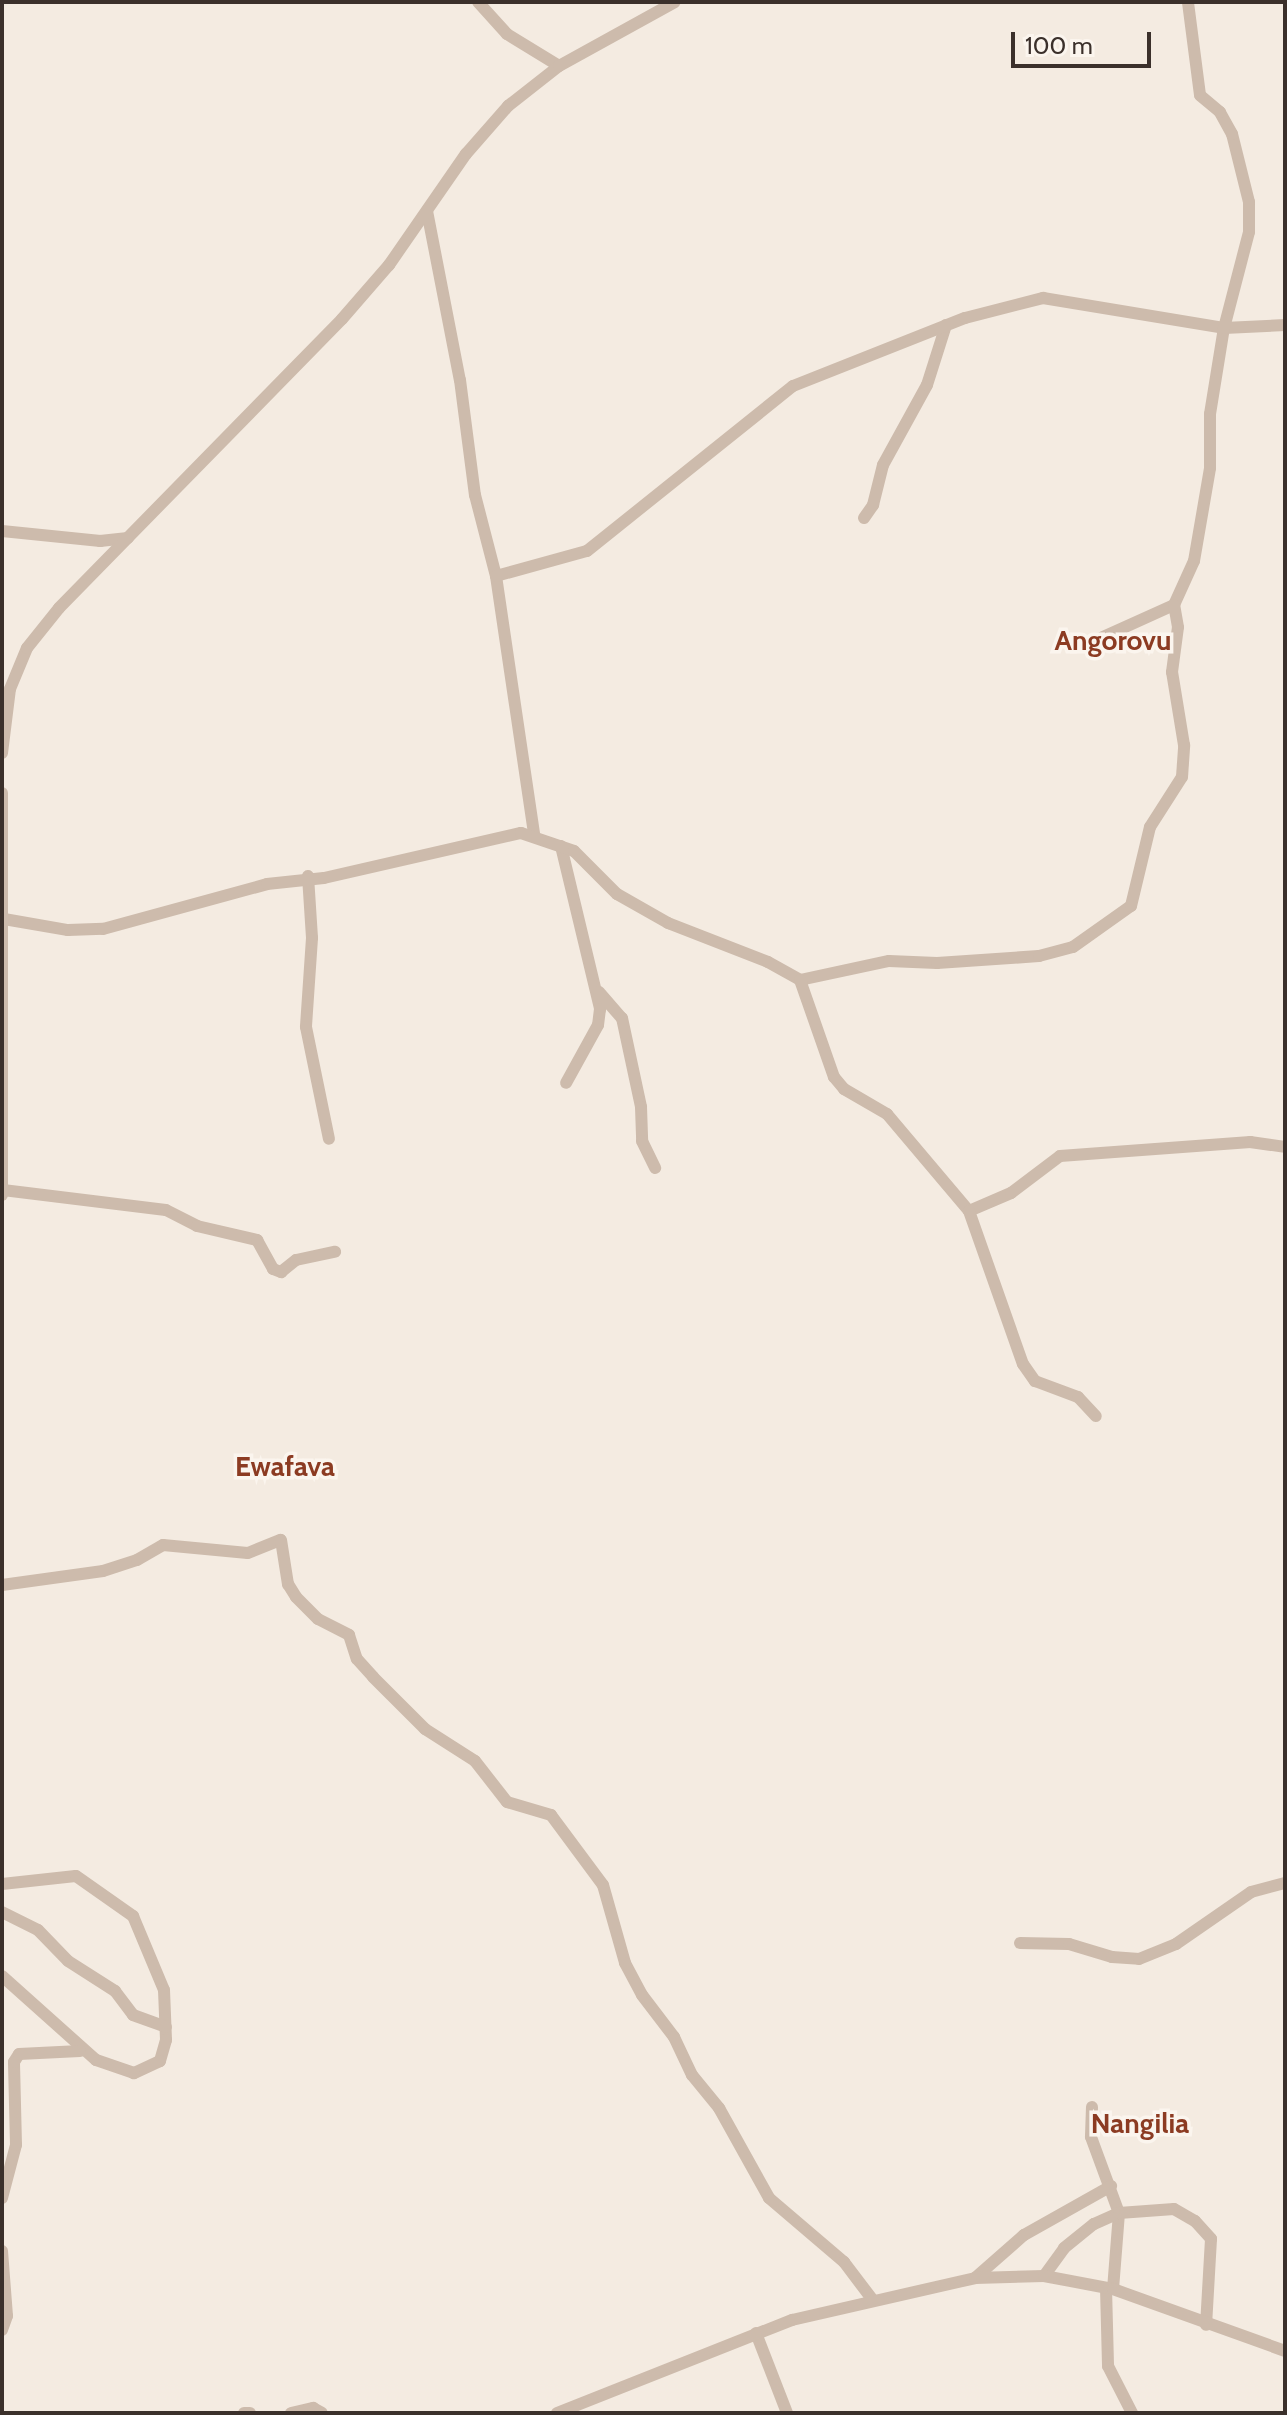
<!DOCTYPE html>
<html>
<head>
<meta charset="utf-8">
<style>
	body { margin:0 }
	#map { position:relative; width:1287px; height:2415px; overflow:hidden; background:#f4ebe1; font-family:Cabin,sans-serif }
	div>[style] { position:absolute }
	.minor>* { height:12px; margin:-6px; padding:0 6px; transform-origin:6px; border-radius:6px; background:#cdbbac }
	span { translate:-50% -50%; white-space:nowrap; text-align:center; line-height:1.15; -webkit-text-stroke:7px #fbf5ee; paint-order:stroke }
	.quarter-label { font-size:28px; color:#8c3b22; font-weight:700 }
	.frame { position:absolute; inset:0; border:4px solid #3b302b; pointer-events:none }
	.scale { position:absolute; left:1011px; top:32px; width:140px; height:36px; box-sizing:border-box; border:4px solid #3b302b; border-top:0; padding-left:10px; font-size:24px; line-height:28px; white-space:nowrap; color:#3b302b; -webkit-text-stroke:6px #fbf5ee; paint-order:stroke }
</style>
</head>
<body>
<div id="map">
	<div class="minor">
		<div style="left:478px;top:2px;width:43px;rotate:47.8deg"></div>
		<div style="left:507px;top:34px;width:61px;rotate:31.6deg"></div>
		<div style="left:427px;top:211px;width:172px;rotate:79deg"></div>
		<div style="left:460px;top:380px;width:116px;rotate:82.6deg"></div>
		<div style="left:475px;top:495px;width:84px;rotate:75.5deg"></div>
		<div style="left:496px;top:576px;width:261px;rotate:81.6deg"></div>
		<div style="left:864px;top:518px;width:16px;rotate:-55deg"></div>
		<div style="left:873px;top:505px;width:41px;rotate:-76deg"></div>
		<div style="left:883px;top:465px;width:91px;rotate:-61.2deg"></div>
		<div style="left:927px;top:385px;width:63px;rotate:-72.4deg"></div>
		<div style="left:2px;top:531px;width:99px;rotate:5.8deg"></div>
		<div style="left:100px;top:541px;width:28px;rotate:-6deg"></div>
		<div style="left:496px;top:576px;width:94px;rotate:-15.4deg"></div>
		<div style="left:587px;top:551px;width:264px;rotate:-38.7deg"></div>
		<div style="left:793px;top:386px;width:185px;rotate:-21.6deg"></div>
		<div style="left:965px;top:318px;width:81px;rotate:-14.4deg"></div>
		<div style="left:1043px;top:298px;width:183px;rotate:9.4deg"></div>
		<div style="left:1224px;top:328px;width:61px;rotate:-2.8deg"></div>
		<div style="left:1103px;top:637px;width:78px;rotate:-24.3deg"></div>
		<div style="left:1174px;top:605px;width:48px;rotate:-65.6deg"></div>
		<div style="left:1194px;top:561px;width:94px;rotate:-80.2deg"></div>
		<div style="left:1210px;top:468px;width:54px;rotate:-90deg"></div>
		<div style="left:1210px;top:414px;width:87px;rotate:-80.8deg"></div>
		<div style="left:1224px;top:328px;width:99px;rotate:-75.4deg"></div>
		<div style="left:1249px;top:232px;width:30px;rotate:-90deg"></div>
		<div style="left:1249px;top:202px;width:70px;rotate:-104deg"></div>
		<div style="left:1232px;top:134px;width:25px;rotate:-119deg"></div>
		<div style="left:1220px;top:112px;width:26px;rotate:-140deg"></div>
		<div style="left:1200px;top:95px;width:94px;rotate:-97.4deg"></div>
		<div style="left:2px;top:753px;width:64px;rotate:-82.9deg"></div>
		<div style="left:10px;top:689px;width:44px;rotate:-67.5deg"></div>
		<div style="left:27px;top:648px;width:51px;rotate:-51.3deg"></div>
		<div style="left:59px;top:608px;width:404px;rotate:-45.6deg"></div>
		<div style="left:342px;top:319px;width:72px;rotate:-49deg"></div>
		<div style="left:389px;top:265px;width:135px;rotate:-55.3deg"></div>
		<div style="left:466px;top:154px;width:64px;rotate:-48.8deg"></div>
		<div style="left:508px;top:106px;width:65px;rotate:-38.1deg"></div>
		<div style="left:559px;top:66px;width:132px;rotate:-28.9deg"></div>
		<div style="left:2px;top:793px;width:402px;rotate:90deg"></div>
		<div style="left:561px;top:846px;width:168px;rotate:76.5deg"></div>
		<div style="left:600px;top:1009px;width:16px;rotate:97deg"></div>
		<div style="left:598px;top:1025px;width:66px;rotate:118.9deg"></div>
		<div style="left:308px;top:876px;width:62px;rotate:86.3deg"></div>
		<div style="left:312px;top:938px;width:89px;rotate:93.9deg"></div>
		<div style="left:306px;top:1027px;width:114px;rotate:78.4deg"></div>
		<div style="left:4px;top:919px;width:65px;rotate:9.8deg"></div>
		<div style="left:68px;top:930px;width:35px;rotate:-2deg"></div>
		<div style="left:103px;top:929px;width:170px;rotate:-15.3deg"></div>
		<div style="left:267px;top:884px;width:57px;rotate:-6deg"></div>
		<div style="left:324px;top:878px;width:202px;rotate:-12.9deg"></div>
		<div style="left:521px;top:833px;width:56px;rotate:18.8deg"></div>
		<div style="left:574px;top:851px;width:61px;rotate:45deg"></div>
		<div style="left:617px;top:894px;width:59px;rotate:29.6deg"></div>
		<div style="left:668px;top:923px;width:107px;rotate:21.3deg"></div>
		<div style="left:768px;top:962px;width:37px;rotate:29deg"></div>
		<div style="left:800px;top:980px;width:91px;rotate:-12.1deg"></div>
		<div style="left:889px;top:961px;width:48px;rotate:2.4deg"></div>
		<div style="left:937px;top:963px;width:102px;rotate:-3.9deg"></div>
		<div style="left:1039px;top:956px;width:35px;rotate:-15deg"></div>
		<div style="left:1073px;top:947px;width:71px;rotate:-35.3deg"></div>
		<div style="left:1131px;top:906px;width:81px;rotate:-76.5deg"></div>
		<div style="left:1150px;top:827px;width:59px;rotate:-57.4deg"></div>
		<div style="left:1182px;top:777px;width:32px;rotate:-86deg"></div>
		<div style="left:1184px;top:745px;width:74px;rotate:-99.3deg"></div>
		<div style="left:1172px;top:672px;width:45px;rotate:-82.4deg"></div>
		<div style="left:1178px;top:627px;width:22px;rotate:-100deg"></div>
		<div style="left:800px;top:980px;width:103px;rotate:70.7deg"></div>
		<div style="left:834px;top:1077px;width:16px;rotate:50deg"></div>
		<div style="left:844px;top:1089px;width:50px;rotate:30.2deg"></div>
		<div style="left:887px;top:1114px;width:127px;rotate:49.8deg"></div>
		<div style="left:969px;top:1211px;width:46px;rotate:-23.2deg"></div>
		<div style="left:1011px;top:1193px;width:61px;rotate:-37.1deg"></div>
		<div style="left:1060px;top:1156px;width:191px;rotate:-4.2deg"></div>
		<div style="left:1250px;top:1142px;width:35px;rotate:8deg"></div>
		<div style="left:599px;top:992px;width:35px;rotate:49deg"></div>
		<div style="left:622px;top:1018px;width:91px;rotate:77.9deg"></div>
		<div style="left:641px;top:1107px;width:34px;rotate:88deg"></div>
		<div style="left:642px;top:1141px;width:30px;rotate:64deg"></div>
		<div style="left:3px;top:1190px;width:164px;rotate:7deg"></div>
		<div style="left:166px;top:1210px;width:35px;rotate:27deg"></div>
		<div style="left:197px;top:1226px;width:62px;rotate:13.1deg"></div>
		<div style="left:257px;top:1240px;width:33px;rotate:61deg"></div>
		<div style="left:273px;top:1269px;width:9px;rotate:21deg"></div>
		<div style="left:281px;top:1272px;width:19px;rotate:-39deg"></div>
		<div style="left:296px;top:1260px;width:40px;rotate:-12deg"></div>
		<div style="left:969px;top:1211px;width:162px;rotate:70.6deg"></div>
		<div style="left:1023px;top:1364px;width:21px;rotate:55deg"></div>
		<div style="left:1035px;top:1381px;width:46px;rotate:20.4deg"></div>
		<div style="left:1078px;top:1397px;width:26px;rotate:47deg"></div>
		<div style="left:2px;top:1585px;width:102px;rotate:-7.9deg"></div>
		<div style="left:103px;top:1571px;width:36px;rotate:-18deg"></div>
		<div style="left:137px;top:1560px;width:30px;rotate:-30deg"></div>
		<div style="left:163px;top:1545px;width:85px;rotate:5.4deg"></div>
		<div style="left:248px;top:1553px;width:35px;rotate:-22deg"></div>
		<div style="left:281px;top:1540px;width:45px;rotate:81deg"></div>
		<div style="left:288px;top:1584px;width:15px;rotate:58deg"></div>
		<div style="left:296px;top:1597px;width:31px;rotate:45deg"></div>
		<div style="left:318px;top:1619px;width:35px;rotate:27deg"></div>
		<div style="left:349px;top:1635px;width:25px;rotate:72deg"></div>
		<div style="left:357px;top:1659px;width:24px;rotate:48deg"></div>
		<div style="left:373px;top:1677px;width:74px;rotate:45deg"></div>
		<div style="left:425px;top:1729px;width:59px;rotate:32.6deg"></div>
		<div style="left:475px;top:1761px;width:52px;rotate:52deg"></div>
		<div style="left:507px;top:1802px;width:46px;rotate:16.5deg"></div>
		<div style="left:551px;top:1815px;width:87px;rotate:53.4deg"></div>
		<div style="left:603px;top:1885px;width:81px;rotate:74.2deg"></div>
		<div style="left:625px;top:1963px;width:36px;rotate:62deg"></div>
		<div style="left:642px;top:1995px;width:53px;rotate:52.7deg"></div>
		<div style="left:674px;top:2037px;width:42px;rotate:64.7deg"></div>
		<div style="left:692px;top:2075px;width:43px;rotate:50.7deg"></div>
		<div style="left:719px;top:2108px;width:103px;rotate:60.9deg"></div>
		<div style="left:769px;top:2198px;width:99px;rotate:40.5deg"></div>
		<div style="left:844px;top:2262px;width:46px;rotate:52.9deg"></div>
		<div style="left:2px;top:1884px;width:74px;rotate:-6.2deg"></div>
		<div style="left:76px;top:1876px;width:70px;rotate:35.1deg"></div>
		<div style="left:133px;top:1916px;width:80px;rotate:67.3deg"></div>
		<div style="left:164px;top:1990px;width:50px;rotate:87.7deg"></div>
		<div style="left:166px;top:2040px;width:22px;rotate:106deg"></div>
		<div style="left:160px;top:2061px;width:29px;rotate:155deg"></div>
		<div style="left:134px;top:2073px;width:40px;rotate:-161.1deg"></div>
		<div style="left:96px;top:2060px;width:126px;rotate:-138.2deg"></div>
		<div style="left:2px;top:1912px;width:40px;rotate:26.6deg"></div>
		<div style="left:38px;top:1930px;width:43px;rotate:45.9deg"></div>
		<div style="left:68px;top:1961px;width:56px;rotate:32.6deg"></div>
		<div style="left:115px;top:1991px;width:30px;rotate:53deg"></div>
		<div style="left:133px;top:2015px;width:35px;rotate:20deg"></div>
		<div style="left:1020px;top:1943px;width:49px;rotate:1.2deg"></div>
		<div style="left:1069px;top:1944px;width:45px;rotate:16.8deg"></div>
		<div style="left:1112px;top:1957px;width:27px;rotate:4deg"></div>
		<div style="left:1139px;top:1959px;width:40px;rotate:-22deg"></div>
		<div style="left:1176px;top:1944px;width:91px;rotate:-34.7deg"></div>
		<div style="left:1251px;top:1892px;width:35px;rotate:-15deg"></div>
		<div style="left:1092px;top:2107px;width:30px;rotate:92deg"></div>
		<div style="left:1091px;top:2137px;width:81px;rotate:69.8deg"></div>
		<div style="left:1119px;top:2213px;width:76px;rotate:94.5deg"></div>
		<div style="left:2px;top:2198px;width:55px;rotate:-75.2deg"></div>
		<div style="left:16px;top:2145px;width:83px;rotate:-91.4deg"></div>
		<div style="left:14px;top:2062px;width:9px;rotate:-58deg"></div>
		<div style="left:19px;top:2054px;width:61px;rotate:-2.8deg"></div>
		<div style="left:2px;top:2251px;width:65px;rotate:85.6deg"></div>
		<div style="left:7px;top:2316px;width:15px;rotate:110deg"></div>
		<div style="left:1044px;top:2276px;width:34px;rotate:-54deg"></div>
		<div style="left:1064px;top:2248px;width:38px;rotate:-39deg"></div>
		<div style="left:1094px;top:2224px;width:27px;rotate:-24deg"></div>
		<div style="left:1119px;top:2213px;width:55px;rotate:-4.2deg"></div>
		<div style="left:1174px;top:2209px;width:24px;rotate:30deg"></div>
		<div style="left:1195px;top:2221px;width:24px;rotate:48deg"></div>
		<div style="left:1211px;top:2239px;width:86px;rotate:93.3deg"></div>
		<div style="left:975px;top:2278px;width:65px;rotate:-41.3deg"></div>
		<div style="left:1024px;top:2235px;width:100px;rotate:-29.4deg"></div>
		<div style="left:1106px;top:2288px;width:78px;rotate:88.5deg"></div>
		<div style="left:1108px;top:2366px;width:53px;rotate:62.9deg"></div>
		<div style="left:756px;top:2333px;width:86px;rotate:68.8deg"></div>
		<div style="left:244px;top:2413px;width:6px"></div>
		<div style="left:291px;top:2413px;width:23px;rotate:-13deg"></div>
		<div style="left:313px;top:2408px;width:10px;rotate:29deg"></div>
		<div style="left:557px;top:2413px;width:253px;rotate:-21.6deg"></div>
		<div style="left:792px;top:2320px;width:188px;rotate:-12.9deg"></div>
		<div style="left:975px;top:2278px;width:69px;rotate:-1.7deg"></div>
		<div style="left:1044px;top:2276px;width:70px;rotate:10.7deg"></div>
		<div style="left:1113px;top:2289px;width:183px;rotate:19.8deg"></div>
	</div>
	<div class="quarter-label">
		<span style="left:1113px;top:640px">Angorovu</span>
		<span style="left:285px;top:1466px">Ewafava</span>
		<span style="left:1140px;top:2123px">Nangilia</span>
	</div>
	<div class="frame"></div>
	<div class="scale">100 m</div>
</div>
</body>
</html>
